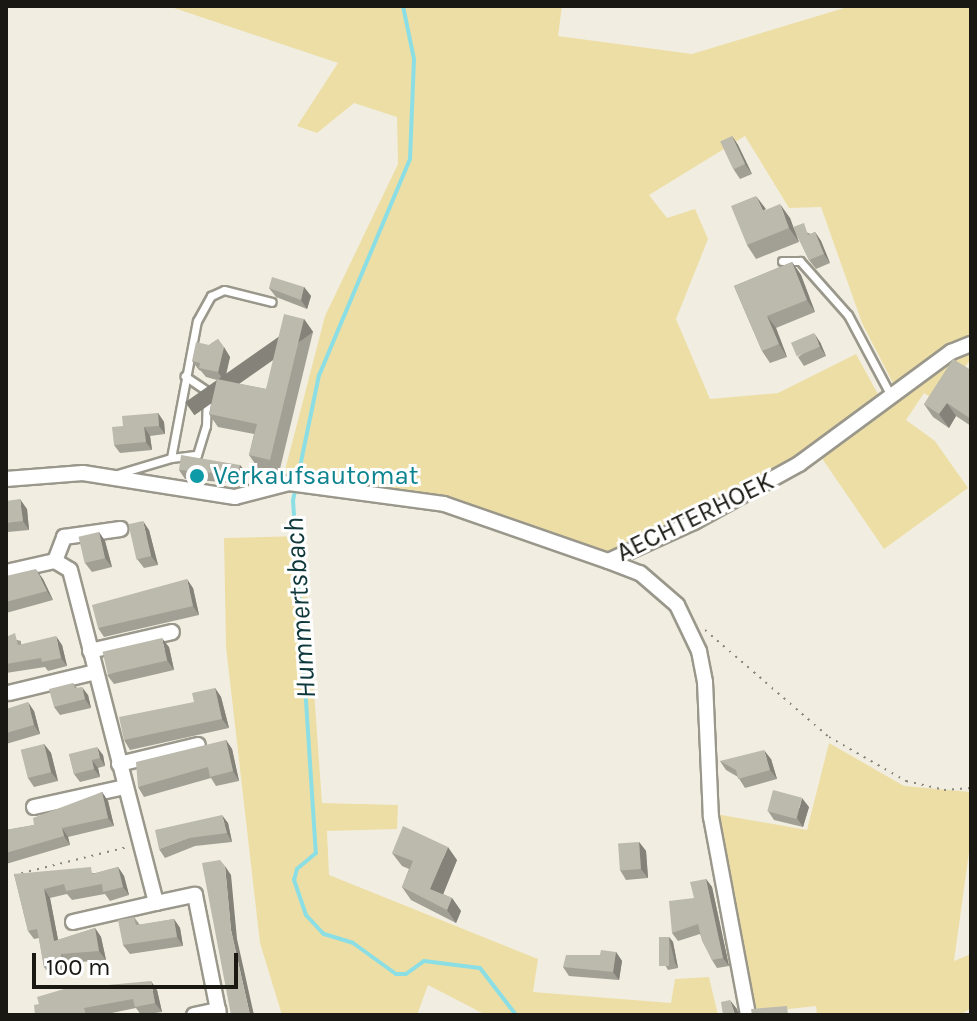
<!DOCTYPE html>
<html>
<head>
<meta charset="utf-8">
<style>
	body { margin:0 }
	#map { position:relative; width:977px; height:1021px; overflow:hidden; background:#f1eee1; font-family:Karla,sans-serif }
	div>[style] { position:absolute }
	.green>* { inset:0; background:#eddea6 }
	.stream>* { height:4px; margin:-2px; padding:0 2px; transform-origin:2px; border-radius:2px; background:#8bdfe4 }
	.path>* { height:2px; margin-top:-1px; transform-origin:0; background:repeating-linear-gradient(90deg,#89877e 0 2px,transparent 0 8px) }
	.roads { filter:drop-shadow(2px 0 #9a978b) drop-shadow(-2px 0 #9a978b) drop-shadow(0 2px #9a978b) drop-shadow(0 -2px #9a978b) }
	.lane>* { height:7px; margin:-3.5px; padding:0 3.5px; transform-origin:3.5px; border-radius:3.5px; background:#fff }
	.street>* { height:14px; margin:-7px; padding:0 7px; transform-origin:7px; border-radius:7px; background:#fff }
	.wall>* { inset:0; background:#a29f95 }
	.shaded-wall>* { inset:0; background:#848279; transform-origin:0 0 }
	.building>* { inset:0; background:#bcb9ad; transform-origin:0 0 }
	.dots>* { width:22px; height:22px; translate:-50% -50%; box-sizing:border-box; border:4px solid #fff; border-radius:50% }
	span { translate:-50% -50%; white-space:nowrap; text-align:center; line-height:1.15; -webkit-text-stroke:6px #fff; paint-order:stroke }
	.culture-label { font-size:26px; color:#0d838f }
	.left { translate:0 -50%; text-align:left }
	.street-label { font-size:26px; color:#191813 }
	.water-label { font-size:28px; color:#0f383b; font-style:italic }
	.frame { position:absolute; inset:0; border:8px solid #191813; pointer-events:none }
	.scale { position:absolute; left:32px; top:953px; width:206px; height:36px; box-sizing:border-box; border:4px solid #191813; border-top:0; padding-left:10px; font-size:24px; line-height:28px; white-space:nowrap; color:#191813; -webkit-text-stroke:6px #fff; paint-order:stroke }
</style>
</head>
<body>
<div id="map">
	<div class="green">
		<div style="clip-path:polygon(168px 6px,562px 6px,558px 36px,692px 54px,851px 6px,971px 6px,971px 338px,894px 385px,862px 323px,821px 207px,789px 208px,745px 136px,649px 195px,667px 218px,695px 209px,708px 239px,676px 319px,710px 399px,778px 393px,856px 354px,880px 398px,794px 460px,687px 520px,606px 555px,447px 499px,284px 474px,325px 316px,398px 164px,397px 117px,354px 103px,317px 133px,297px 126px,338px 63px)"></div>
		<div style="clip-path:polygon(971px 350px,971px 359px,938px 402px,924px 393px,906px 420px,935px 441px,968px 488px,884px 549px,819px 454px,947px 358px)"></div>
		<div style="clip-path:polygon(303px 536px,322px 803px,398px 805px,397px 829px,327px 831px,329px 875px,538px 959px,533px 992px,671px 1003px,675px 979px,709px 977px,718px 1015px,486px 1015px,428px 985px,417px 1015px,282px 1015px,260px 943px,226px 647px,224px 538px)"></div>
		<div style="clip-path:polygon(829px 743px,904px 786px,971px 792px,971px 838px,954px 961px,971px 954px,971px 1008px,960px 1015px,817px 1015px,816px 1006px,754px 1013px,716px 814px,807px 830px)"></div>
	</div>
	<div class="stream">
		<div style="left:403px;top:6px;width:54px;rotate:78.3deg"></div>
		<div style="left:414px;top:59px;width:100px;rotate:92.3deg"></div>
		<div style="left:410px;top:159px;width:234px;rotate:112.8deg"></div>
		<div style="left:319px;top:375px;width:128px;rotate:101.7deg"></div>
		<div style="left:293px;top:500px;width:354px;rotate:86.3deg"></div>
		<div style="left:316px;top:853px;width:25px;rotate:140deg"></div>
		<div style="left:297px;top:869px;width:11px;rotate:105deg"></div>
		<div style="left:294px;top:880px;width:37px;rotate:71deg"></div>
		<div style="left:306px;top:915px;width:26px;rotate:47deg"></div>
		<div style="left:324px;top:934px;width:30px;rotate:17deg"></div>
		<div style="left:353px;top:943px;width:53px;rotate:35.8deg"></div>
		<div style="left:396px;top:974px;width:10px"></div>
		<div style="left:406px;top:974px;width:22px;rotate:-36deg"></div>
		<div style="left:424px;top:961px;width:56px;rotate:7.1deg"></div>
		<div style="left:480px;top:968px;width:59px;rotate:52.5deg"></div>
	</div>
	<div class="path">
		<div style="left:705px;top:630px;width:164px;rotate:40.8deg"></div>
		<div style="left:829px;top:737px;width:89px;rotate:29.7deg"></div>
		<div style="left:906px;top:781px;width:39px;rotate:13deg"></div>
		<div style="left:944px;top:790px;width:27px;rotate:-4deg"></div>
		<div style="left:6px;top:877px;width:125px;rotate:-13.9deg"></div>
	</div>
	<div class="roads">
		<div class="lane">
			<div style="left:782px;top:261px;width:18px"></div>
			<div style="left:800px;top:261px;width:72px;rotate:48.4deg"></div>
			<div style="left:848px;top:315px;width:92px;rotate:62deg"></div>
			<div style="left:171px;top:458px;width:26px;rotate:-7deg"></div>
			<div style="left:197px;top:455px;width:30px;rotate:-73deg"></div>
			<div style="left:206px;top:426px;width:35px;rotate:-88deg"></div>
			<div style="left:207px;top:391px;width:27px;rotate:-146deg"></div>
			<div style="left:114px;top:475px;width:59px;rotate:-16.6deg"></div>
			<div style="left:171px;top:458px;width:139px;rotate:-79.3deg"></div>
			<div style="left:197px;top:321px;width:29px;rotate:-61deg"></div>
			<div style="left:211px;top:296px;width:14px;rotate:-25deg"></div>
			<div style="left:224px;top:290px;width:49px;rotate:14deg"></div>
		</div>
		<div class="street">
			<div style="left:6px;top:479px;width:77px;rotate:-4.5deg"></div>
			<div style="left:83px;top:473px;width:154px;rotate:9deg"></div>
			<div style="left:235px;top:497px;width:56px;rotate:-14.5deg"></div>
			<div style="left:289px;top:483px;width:156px;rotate:7.7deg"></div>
			<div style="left:444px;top:504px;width:174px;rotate:19.2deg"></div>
			<div style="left:608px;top:561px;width:94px;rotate:-24.4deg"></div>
			<div style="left:694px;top:522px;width:120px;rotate:-28.9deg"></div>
			<div style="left:799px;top:464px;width:189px;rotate:-36.4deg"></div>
			<div style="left:951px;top:352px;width:22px;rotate:-22deg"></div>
			<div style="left:55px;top:561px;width:26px;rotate:-69deg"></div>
			<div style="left:64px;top:537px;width:57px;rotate:-8.1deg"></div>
			<div style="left:608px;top:561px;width:34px;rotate:21deg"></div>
			<div style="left:640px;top:573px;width:49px;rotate:40.9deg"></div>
			<div style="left:677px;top:605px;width:51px;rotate:64.4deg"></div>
			<div style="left:699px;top:651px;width:32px;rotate:79deg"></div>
			<div style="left:705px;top:682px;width:135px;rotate:87.5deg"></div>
			<div style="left:711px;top:817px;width:201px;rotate:79.4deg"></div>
			<div style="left:6px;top:572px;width:50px;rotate:-12.7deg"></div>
			<div style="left:55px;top:561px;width:17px;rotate:31deg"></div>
			<div style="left:70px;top:570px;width:344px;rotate:75.5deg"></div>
			<div style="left:156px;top:903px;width:40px;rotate:-12deg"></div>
			<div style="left:195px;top:895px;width:122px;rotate:78.7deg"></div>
			<div style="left:90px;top:651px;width:84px;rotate:-13deg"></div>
			<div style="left:9px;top:693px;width:89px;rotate:-13.6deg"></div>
			<div style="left:119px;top:764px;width:81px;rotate:-13.5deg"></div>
			<div style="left:34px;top:807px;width:93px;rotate:-12.4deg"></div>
			<div style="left:73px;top:922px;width:85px;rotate:-12.9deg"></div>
			<div style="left:194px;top:1015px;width:25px;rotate:-12deg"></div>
		</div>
	</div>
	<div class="wall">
		<div style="clip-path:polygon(732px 136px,738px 145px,752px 174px,740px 179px,734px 170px)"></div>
		<div style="clip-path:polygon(766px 210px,790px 218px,793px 227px,811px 234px,815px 232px,821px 241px,830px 263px,816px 269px,809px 260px,795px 231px,799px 242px,756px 259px,747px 245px)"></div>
		<div style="clip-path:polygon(792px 262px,801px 275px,815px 312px,776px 328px,787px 357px,770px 363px,762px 351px,734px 286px)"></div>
		<div style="clip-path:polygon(304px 287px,311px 296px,307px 309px,276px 297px,269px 288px)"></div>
		<div style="clip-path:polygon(304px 319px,313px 332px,279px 473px,258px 468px,249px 455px,254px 434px,218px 427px,209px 414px,217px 380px,206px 377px,201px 371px,199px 370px,192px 361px,209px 345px,218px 339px,230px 357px,225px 381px,266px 389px)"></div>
		<div style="clip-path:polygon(820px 342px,826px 356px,804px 366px,798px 357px)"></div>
		<div style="clip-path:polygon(971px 370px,971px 426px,956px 416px,949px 428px,933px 417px,924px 404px)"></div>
		<div style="clip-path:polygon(158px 413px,164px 422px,165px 434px,150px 436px,152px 450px,120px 453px,114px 445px,123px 426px)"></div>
		<div style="clip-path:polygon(240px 465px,247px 474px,245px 484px,185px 479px,179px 470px)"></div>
		<div style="clip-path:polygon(6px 501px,27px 509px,29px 530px,8px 532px,6px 529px)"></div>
		<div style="clip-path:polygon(149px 530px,158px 565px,144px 568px,137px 559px)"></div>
		<div style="clip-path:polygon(99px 532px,105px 541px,112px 567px,92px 572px,85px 563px)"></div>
		<div style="clip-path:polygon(6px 576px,43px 579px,53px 600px,6px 613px)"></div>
		<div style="clip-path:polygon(193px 588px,199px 615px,104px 637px,98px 628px)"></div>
		<div style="clip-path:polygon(6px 637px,21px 641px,21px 644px,62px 645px,67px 666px,48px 671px,45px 667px,6px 673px)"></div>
		<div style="clip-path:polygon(169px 647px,174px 670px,114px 684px,107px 675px)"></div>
		<div style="clip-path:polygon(73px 683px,77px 688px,88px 695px,91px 708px,60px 715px,54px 707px)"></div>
		<div style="clip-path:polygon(215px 688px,221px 697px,229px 728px,130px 750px,124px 740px,194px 702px)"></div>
		<div style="clip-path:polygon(6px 709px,34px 711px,40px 734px,6px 744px)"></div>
		<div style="clip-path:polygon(226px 740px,232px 749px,239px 781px,216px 786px,211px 778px,144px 797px,138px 787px)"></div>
		<div style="clip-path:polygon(44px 744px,51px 753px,58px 781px,34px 787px,28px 778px)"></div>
		<div style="clip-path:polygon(69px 754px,103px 755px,105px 766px,98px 768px,100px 777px,80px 782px,74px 774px)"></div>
		<div style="clip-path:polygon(771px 759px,777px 779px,745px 788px,738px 777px,726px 770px,720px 761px)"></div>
		<div style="clip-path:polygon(102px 792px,108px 801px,114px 826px,68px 837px,70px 845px,6px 864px,6px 830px,34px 825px)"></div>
		<div style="clip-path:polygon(809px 807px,803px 827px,774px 820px,768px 811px)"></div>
		<div style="clip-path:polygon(228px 823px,232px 842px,195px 846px,165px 858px,159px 849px)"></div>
		<div style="clip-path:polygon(639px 842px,646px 851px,648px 878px,626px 880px,620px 870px)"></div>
		<div style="clip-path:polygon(392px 853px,457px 860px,443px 894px,452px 898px,461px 911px,456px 923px,411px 900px,402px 887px,409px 869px,402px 866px)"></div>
		<div style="clip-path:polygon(118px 867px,124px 876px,129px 895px,110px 901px,105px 894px,72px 900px,67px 894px,50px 898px,58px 940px,95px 928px,101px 937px,106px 960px,67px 963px,69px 972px,51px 976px,44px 967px,39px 938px,34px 939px,28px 931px,14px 874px,96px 873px)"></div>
		<div style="clip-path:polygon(706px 879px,712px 887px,729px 966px,717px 968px,712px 960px,700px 934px,678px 941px,672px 933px)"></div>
		<div style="clip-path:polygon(134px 917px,140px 925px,174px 919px,180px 928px,183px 946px,130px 954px,123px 945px)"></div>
		<div style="clip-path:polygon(669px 937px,673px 942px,678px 968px,668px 970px,665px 965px)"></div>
		<div style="clip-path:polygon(616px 952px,622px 961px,619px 980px,569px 976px,563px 967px,600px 955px)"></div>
		<div style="clip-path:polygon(157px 990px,162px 1012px,141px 1015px,136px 1008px,102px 1015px,35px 1015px)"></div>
	</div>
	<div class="shaded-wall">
		<div style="clip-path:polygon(732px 136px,738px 145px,752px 174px,745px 164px)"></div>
		<div style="clip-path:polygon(756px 196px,766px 209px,763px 211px)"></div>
		<div style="clip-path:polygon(780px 204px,790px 218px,799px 242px,789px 228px)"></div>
		<div style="clip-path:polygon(815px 232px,821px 241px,830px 263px,824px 254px)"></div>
		<div style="clip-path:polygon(792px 262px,801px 275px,815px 312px,807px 300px)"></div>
		<div style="clip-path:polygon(304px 287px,311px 296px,307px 309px,301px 300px)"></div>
		<div style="clip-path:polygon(767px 316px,776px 328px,787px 357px,779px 344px)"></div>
		<div style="left:304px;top:319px;width:16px;height:145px;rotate:55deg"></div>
		<div style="clip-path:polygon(814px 333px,820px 342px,826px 356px,820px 347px)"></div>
		<div style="clip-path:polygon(224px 347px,230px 357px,224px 381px,218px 372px)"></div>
		<div style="clip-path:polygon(947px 403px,956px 416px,949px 428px,939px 414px)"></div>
		<div style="clip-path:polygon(158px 413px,164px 422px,165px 434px,159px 426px)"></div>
		<div style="clip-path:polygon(144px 427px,150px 436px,152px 450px,146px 442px)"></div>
		<div style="clip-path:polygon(240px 465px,247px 474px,245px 484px,238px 475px)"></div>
		<div style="clip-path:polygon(20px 499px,27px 509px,29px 530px,23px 521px)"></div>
		<div style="clip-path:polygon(143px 521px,149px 530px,158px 565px,151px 556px)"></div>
		<div style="clip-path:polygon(99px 532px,105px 541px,112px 567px,105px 558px)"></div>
		<div style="clip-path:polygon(36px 569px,43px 579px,53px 600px,47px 591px)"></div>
		<div style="clip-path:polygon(187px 579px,193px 588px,199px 615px,193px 606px)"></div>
		<div style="clip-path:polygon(56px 636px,62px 645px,67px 666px,61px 658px)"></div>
		<div style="clip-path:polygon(162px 638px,169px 647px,174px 670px,167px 660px)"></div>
		<div style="clip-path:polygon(82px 687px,88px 695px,91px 708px,85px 699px)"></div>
		<div style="clip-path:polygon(215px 688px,221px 697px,229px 728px,222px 719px)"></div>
		<div style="clip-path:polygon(28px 702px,34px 711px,40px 734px,34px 725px)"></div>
		<div style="clip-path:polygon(226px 740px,232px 749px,239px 781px,233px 771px)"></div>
		<div style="clip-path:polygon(44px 744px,51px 753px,58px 781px,51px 772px)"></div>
		<div style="clip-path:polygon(97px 747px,103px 755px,105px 766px,100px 758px)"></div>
		<div style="clip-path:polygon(764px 750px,771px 759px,777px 779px,770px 770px)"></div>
		<div style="clip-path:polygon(92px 760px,98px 768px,100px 777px,94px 769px)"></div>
		<div style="clip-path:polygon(102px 792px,108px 801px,114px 826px,108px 818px)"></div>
		<div style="clip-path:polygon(802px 798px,809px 807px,803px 827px,797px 818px)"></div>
		<div style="clip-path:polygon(222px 815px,228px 823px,232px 842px,227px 833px)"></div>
		<div style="clip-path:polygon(62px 828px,68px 837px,70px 845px,64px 836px)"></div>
		<div style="clip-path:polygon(639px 842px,646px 851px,648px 878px,641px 869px)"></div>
		<div style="clip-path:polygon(448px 847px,457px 860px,440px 902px,430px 889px)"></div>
		<div style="clip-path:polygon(225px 866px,231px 875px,237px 939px,254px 1015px,250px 1015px,231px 930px)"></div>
		<div style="clip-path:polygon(118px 867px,124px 876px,129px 895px,123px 887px)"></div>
		<div style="clip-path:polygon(706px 879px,712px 887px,729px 966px,723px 958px)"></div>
		<div style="clip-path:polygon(44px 889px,50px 898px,60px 950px,54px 941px)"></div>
		<div style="clip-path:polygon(452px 898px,461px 911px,456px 923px,447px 910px)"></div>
		<div style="clip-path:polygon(174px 919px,180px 928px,183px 946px,177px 937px)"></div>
		<div style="clip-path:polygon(95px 928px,101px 937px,106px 960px,99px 951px)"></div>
		<div style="clip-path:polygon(669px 937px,673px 942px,678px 968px,675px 963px)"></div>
		<div style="clip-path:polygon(616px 952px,622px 961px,619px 980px,613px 972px)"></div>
		<div style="clip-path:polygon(61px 954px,67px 963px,69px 972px,63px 963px)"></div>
		<div style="clip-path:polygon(151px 981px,157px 990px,162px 1012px,155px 1003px)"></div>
		<div style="clip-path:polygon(730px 1000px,737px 1009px,739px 1015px,735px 1015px)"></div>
	</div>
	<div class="building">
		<div style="left:732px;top:136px;width:31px;height:13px;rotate:65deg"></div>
		<div style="clip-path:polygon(756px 196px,763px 211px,780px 204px,789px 228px,747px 245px,731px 206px)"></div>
		<div style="clip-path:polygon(804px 223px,808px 235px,815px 232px,824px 254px,809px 260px,793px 227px)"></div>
		<div style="clip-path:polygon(792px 262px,807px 300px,767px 316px,779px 344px,762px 351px,734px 286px)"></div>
		<div style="clip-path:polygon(272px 277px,304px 287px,301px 300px,269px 288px)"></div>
		<div style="clip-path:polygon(284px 314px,304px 319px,270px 460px,249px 455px,257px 424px,209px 414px,217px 379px,266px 389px)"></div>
		<div style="left:814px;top:333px;width:15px;height:25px;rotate:67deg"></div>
		<div style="clip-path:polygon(218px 339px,224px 347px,218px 372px,199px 368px,200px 363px,192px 361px,196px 342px,209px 345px)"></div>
		<div style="clip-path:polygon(953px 359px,971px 370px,971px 419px,947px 403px,939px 414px,924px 404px)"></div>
		<div style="clip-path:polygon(158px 413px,159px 426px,144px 427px,146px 442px,114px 445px,112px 427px,123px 426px,122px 416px)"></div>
		<div style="clip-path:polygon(181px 455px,240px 465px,238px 475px,179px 470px)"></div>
		<div style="clip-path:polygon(20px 499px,23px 521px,6px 523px,6px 501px)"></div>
		<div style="left:143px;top:521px;width:36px;height:15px;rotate:77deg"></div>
		<div style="left:99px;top:532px;width:27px;height:21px;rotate:77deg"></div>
		<div style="clip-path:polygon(36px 569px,47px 591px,6px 602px,6px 576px)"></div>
		<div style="clip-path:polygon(187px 579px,193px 606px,98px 628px,92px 605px)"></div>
		<div style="clip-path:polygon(15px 633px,18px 645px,56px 636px,61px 658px,42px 662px,41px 658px,6px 664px,6px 637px)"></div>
		<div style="left:162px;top:638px;width:23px;height:61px;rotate:77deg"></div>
		<div style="clip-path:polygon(73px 683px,75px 688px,82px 687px,85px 699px,54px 707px,49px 689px)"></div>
		<div style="clip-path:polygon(215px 688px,222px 719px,124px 740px,119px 717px,194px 702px,192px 693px)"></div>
		<div style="clip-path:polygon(28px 702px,34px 725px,6px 733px,6px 709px)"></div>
		<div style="clip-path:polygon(226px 740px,233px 771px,210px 777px,208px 767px,138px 787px,136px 762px)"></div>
		<div style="left:44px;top:744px;width:29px;height:24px;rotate:76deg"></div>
		<div style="clip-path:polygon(97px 747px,100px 758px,92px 760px,94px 769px,74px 774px,69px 754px)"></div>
		<div style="clip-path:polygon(764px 750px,770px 770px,738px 779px,736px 770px,720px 761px)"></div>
		<div style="left:773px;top:790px;width:30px;height:22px;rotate:15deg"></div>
		<div style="clip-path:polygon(102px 792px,108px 818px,62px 828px,64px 836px,6px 853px,6px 830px,34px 825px,33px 818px)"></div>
		<div style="clip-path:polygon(222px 815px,227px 833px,189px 838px,159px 849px,155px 830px)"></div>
		<div style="clip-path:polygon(403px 826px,448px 847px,430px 889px,452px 898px,447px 910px,402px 887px,413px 861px,392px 853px)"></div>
		<div style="left:639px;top:842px;width:27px;height:21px;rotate:86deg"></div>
		<div style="clip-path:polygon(220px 860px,225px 866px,231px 930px,250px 1015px,231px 1015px,202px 863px)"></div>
		<div style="clip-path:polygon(91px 867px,92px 874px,118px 867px,123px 887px,103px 892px,102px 884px,66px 891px,64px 884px,44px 889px,54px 941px,95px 928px,99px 951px,61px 954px,63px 963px,44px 967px,37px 929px,28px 931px,14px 874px)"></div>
		<div style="clip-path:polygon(706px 879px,723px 958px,712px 960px,702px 941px,698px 924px,672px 933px,669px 901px,694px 898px,690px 882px)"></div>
		<div style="clip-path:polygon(134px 917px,136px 925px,174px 919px,177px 937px,123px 945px,118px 920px)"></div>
		<div style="left:659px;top:937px;width:10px;height:29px"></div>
		<div style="clip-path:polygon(601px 950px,616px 952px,613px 972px,563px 967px,566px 955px,600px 955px)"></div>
		<div style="clip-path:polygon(151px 981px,155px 1003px,135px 1007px,133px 999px,84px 1008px,86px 1015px,35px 1015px,34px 1005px,39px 1004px,37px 997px,64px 989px)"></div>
		<div style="clip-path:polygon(730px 1000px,735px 1015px,723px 1015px,721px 1002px)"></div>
		<div style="clip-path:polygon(787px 1006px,788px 1015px,752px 1015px,751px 1009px)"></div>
	</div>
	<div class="dots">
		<div style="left:197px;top:476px;background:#0f9aa8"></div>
	</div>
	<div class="culture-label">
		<span class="left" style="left:213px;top:476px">Verkaufsautomat</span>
	</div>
	<div class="street-label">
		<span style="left:695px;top:517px;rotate:-26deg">AECHTERHOEK</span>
	</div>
	<div class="water-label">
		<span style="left:300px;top:608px;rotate:-94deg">Hummertsbach</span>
	</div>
	<div class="frame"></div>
	<div class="scale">100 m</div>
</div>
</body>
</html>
